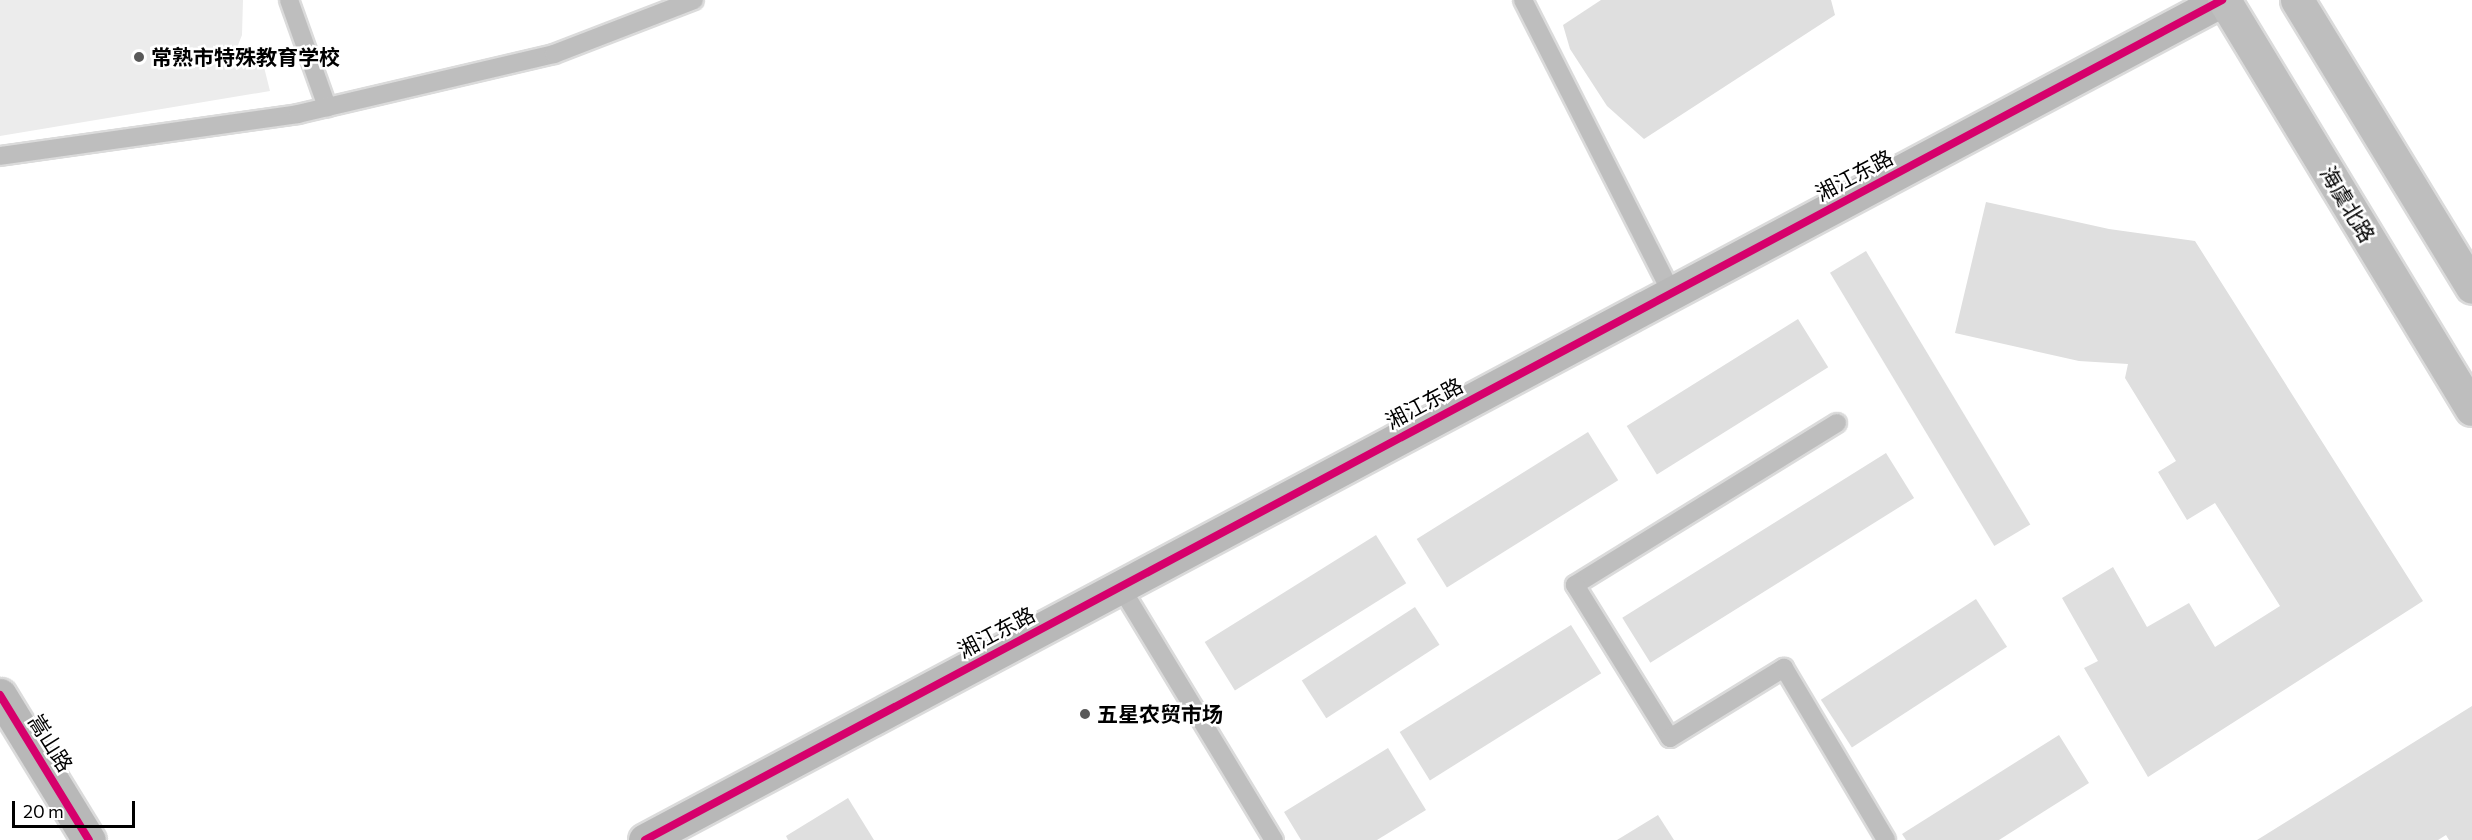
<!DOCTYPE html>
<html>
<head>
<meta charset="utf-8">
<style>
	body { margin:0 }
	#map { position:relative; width:2472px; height:840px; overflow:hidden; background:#fff; font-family:Commissioner,"Noto Sans SC",sans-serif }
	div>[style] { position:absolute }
	.green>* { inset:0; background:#ececec }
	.building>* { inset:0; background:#dfdfdf; transform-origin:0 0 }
	.roads { filter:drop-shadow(2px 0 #dbdbdb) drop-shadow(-2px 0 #dbdbdb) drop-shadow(0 2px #dbdbdb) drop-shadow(0 -2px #dbdbdb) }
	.lane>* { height:18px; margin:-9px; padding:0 9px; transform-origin:9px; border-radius:9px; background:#bebebe }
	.secondary>* { height:33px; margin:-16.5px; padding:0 16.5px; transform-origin:16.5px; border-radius:16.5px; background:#b8b8b8 }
	.primary>* { height:33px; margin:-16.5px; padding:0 16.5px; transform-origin:16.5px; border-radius:16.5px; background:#bebebe }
	.cycleway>* { height:8px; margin:-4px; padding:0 4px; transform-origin:4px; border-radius:4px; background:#d6006c }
	.dots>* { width:16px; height:16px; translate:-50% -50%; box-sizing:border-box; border:3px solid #fff; border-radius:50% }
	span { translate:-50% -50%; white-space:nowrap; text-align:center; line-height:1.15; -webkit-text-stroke:5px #fff; paint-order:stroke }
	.poi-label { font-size:21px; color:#000; font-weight:700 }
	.left { translate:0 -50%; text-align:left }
	.street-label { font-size:21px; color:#000 }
	.scale { position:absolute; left:12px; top:801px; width:123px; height:27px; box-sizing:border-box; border:3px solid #000; border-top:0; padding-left:8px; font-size:18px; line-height:21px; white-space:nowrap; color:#000; -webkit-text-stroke:4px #fff; paint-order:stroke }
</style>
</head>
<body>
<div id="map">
	<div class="green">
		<div style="clip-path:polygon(0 0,243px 0,242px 35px,229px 68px,263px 63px,270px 91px,0 136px)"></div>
	</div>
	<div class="building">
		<div style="clip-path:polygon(1601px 0,1831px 0,1835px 15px,1644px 139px,1607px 106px,1570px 49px,1563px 25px)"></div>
		<div style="clip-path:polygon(1986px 202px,2109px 229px,2195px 241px,2423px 601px,2148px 777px,2084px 668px,2098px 661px,2062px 598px,2113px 567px,2147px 627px,2189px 603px,2215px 647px,2280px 606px,2215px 503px,2187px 520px,2158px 472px,2176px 461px,2125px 378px,2128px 364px,2079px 361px,1955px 333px)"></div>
		<div style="left:1866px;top:251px;width:319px;height:42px;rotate:59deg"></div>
		<div style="left:1798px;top:319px;width:57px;height:202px;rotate:58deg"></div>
		<div style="left:1588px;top:432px;width:57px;height:202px;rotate:58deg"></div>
		<div style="left:1886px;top:453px;width:53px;height:311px;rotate:58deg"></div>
		<div style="left:1376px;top:535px;width:57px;height:202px;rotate:58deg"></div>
		<div style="left:1976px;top:599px;width:57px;height:185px;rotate:57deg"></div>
		<div style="left:1415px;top:607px;width:45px;height:135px;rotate:57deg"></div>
		<div style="left:1571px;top:625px;width:57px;height:202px;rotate:58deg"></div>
		<div style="clip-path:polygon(2472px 706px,2472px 840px,2449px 840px,2446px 835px,2438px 840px,2257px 840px)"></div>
		<div style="clip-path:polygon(2059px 735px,2089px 783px,1999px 840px,1906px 840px,1902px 834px)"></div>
		<div style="clip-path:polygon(1388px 748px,1426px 810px,1377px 840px,1301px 840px,1284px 812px)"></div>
		<div style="clip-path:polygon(848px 798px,874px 840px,788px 840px,786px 836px)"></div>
		<div style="clip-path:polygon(1658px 815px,1674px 840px,1617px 840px)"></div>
	</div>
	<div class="roads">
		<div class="lane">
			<div style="left:289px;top:0;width:114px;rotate:70.4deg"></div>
			<div style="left:1523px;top:0;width:327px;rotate:63.1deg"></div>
			<div style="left:0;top:156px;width:301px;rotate:-8deg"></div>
			<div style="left:298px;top:114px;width:263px;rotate:-13.2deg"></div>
			<div style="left:554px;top:54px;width:150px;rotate:-21.1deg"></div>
			<div style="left:1837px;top:423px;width:308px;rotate:148.3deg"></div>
			<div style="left:1575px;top:585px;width:180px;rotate:58.2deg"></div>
			<div style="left:1670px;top:738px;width:134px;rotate:-31.6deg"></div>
			<div style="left:1784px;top:668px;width:200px;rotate:59.3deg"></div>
			<div style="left:1120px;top:586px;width:297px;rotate:58.8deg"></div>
		</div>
		<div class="secondary">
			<div style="left:0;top:695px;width:170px;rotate:58.5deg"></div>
			<div style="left:645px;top:840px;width:1787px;rotate:-28.04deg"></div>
		</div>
		<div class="primary">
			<div style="left:2224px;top:0;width:478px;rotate:58.8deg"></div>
			<div style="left:2297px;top:0;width:336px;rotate:58.6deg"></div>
		</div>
	</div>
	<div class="cycleway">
		<div style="left:0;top:695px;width:170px;rotate:58.5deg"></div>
		<div style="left:645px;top:840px;width:1787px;rotate:-28.04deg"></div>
	</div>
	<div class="dots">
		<div style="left:139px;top:57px;background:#595959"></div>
		<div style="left:1085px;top:714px;background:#595959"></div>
	</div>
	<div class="poi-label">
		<span class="left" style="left:151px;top:57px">常熟市特殊教育学校</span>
		<span class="left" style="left:1097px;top:714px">五星农贸市场</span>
	</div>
	<div class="street-label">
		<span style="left:1854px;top:175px;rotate:-28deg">湘江东路</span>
		<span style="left:2348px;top:204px;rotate:59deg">海虞北路</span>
		<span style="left:1424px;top:403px;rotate:-28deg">湘江东路</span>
		<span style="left:996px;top:632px;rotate:-28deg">湘江东路</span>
		<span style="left:51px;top:743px;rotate:58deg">嵩山路</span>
	</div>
	<div class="scale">20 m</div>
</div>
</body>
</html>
